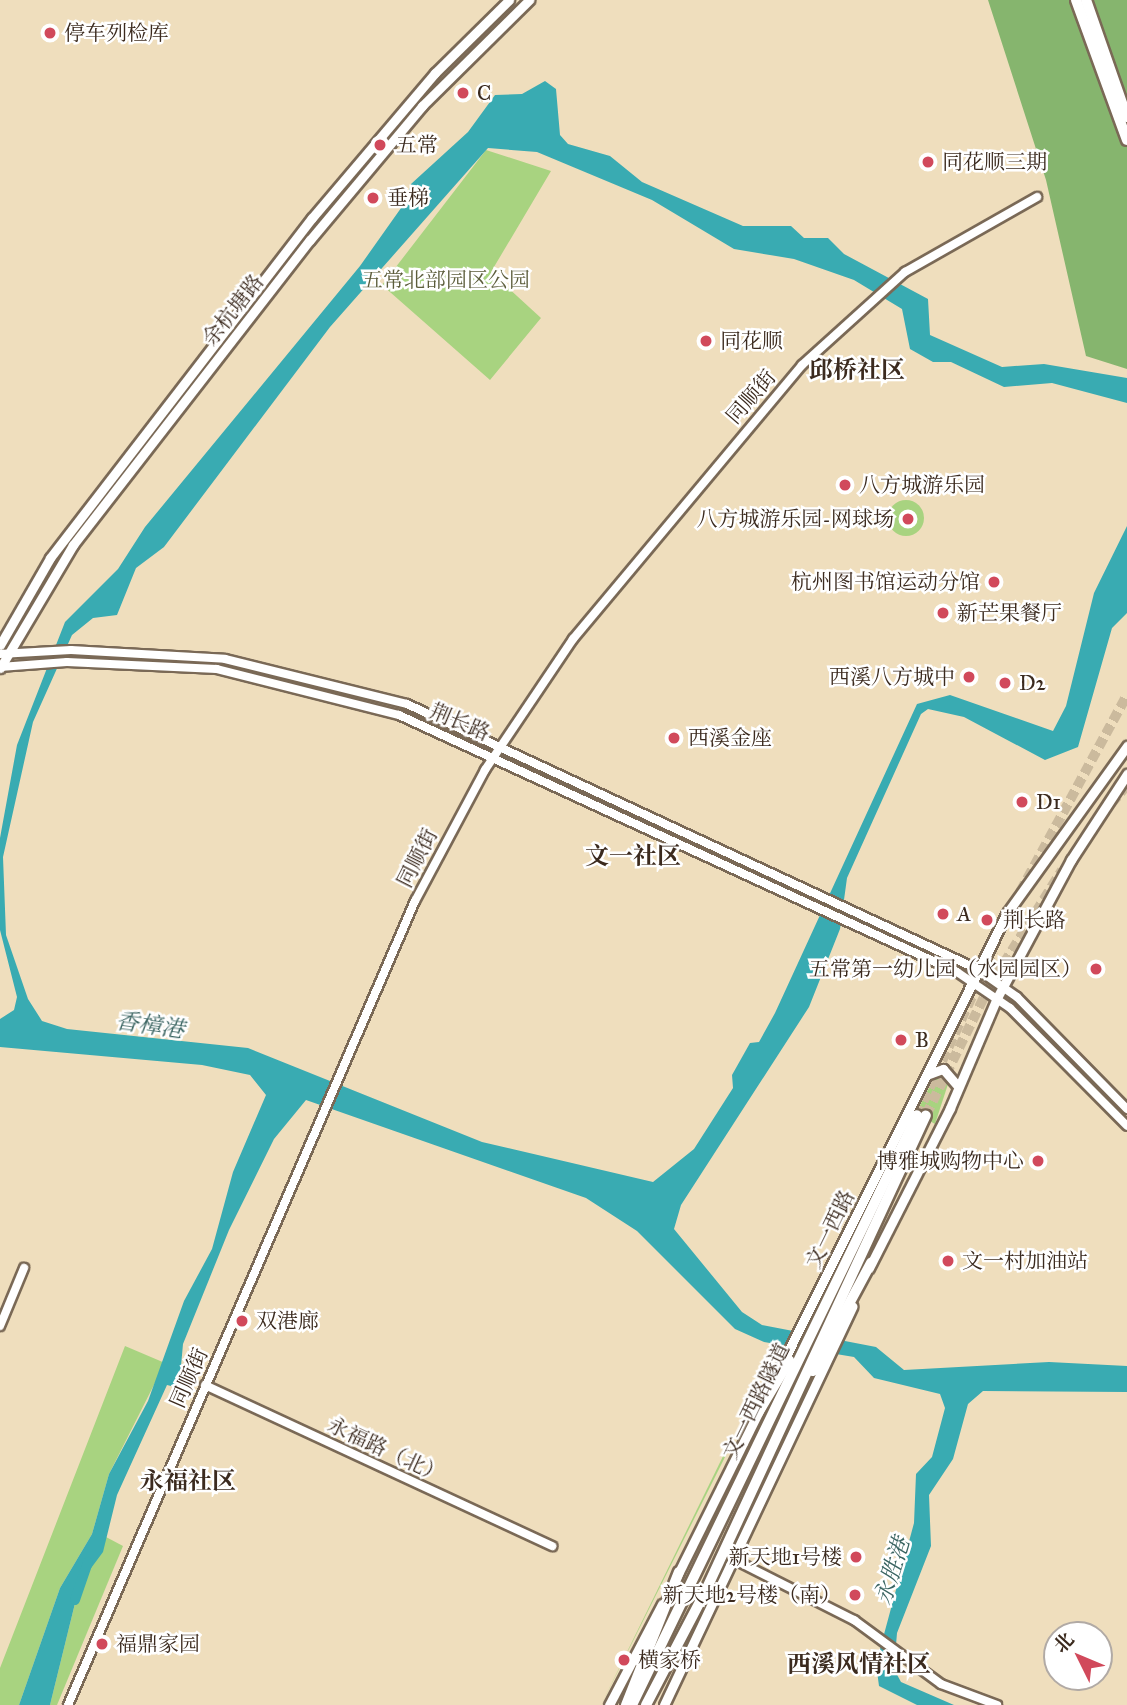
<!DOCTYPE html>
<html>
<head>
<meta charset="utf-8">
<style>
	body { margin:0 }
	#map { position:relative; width:1127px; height:1705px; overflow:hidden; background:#efdebd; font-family:"IM FELL Great Primer","Noto Serif SC",serif }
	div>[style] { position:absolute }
	.green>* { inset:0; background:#a8d380 }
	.round { border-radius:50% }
	.forest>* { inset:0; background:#86b56e }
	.water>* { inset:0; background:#39abb2 }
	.river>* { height:10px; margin:-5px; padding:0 5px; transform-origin:5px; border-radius:5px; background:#39abb2 }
	.highway-tunnel>* { height:10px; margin-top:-5px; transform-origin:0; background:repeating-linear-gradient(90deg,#cbba9d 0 10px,transparent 0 15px) }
	.roads { filter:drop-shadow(2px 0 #7a6956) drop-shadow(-2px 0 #7a6956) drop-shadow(0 2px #7a6956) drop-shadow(0 -2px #7a6956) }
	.secondary>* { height:8px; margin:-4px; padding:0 4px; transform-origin:4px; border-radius:4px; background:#fff }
	.primary>* { height:9px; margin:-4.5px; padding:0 4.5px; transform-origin:4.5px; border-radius:4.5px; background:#fff }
	.highway>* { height:10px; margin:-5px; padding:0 5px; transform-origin:5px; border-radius:5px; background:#fff }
	.dots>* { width:19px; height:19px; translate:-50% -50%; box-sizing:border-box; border:4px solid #fff; border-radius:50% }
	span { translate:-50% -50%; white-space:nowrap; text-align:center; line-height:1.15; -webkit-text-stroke:5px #fff; paint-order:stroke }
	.poi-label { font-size:21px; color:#3b2a1e }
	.left { translate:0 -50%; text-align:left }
	.right { translate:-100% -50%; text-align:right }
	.park-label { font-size:21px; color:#5c5d3b }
	.street-label { font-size:21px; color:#3b2a1e }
	.water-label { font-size:23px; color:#3a6461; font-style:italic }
	.quarter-label { font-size:24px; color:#3b2a1e; font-weight:700 }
	.north { position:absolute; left:1043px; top:1621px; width:70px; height:70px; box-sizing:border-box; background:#fff; border:2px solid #b1aaa5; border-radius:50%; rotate:313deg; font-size:19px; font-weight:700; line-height:28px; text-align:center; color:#3b2a1e }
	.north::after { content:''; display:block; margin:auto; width:24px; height:32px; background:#d1495b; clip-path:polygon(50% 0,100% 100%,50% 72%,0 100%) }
</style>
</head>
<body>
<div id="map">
	<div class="green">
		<div style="clip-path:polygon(486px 150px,551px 171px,491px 272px,541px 318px,490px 380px,382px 285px)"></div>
		<div class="round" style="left:888px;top:500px;width:36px;height:36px"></div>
		<div style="clip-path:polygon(937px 1072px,950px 1078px,935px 1124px,916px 1113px)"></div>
		<div style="clip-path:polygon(125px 1346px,165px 1363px,109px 1474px,92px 1534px,60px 1588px,19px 1705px,0 1705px,0 1668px)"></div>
		<div style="clip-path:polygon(730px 1442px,732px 1443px,601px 1705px)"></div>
		<div style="clip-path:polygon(106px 1537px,123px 1546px,57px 1705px,50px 1705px,80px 1583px)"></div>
	</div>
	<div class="forest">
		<div style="clip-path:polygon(988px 0,1127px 0,1127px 369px,1086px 356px,1046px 180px)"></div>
	</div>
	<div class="water">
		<div style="clip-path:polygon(545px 81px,556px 89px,560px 135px,568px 144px,610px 156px,642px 182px,743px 226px,791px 226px,804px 238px,828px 238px,844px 254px,928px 299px,930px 335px,1002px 367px,1044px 364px,1127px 378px,1127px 403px,1052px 383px,1004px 387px,951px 362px,933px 362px,910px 349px,902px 309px,854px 280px,794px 259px,734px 249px,652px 200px,537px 152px,488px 148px,330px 327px,164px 547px,136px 568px,117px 615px,93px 618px,72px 635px,33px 722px,3px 857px,6px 935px,28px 999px,42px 1021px,67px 1029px,248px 1048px,482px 1142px,653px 1182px,694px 1149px,733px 1088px,732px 1075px,750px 1043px,759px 1042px,775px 1013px,917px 704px,950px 695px,1053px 731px,1066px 706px,1094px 593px,1127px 526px,1127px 613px,1112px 628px,1078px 747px,1045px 760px,964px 717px,928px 709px,921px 714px,847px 878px,840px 929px,809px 1007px,681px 1205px,674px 1229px,742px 1312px,762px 1325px,876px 1347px,904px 1370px,1049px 1362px,1127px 1366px,1127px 1392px,983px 1391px,968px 1404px,953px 1459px,929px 1495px,931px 1546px,897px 1633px,894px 1669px,901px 1682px,954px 1705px,917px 1705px,879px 1686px,876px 1664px,914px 1523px,916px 1474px,932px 1457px,945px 1408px,940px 1394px,874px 1378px,854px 1357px,764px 1342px,735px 1329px,637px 1231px,586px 1198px,306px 1100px,274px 1139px,229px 1230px,183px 1344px,181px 1366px,194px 1372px,187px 1390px,167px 1385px,117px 1495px,103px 1552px,80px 1583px,50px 1705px,19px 1705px,60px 1588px,92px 1534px,109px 1474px,148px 1401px,184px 1301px,212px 1249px,233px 1172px,266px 1095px,250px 1075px,202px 1065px,0 1047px,0 1019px,14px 1010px,17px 997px,0 930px,0 838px,17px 745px,65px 622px,118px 569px,145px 527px,360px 266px,406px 201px,411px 184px,468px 132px,495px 95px,522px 94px)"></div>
	</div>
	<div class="river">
		<div style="left:75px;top:1600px;width:40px;rotate:-71.1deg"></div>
	</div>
	<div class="highway-tunnel">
		<div style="left:1111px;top:804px;width:25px;rotate:-50deg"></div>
		<div style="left:1020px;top:892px;width:224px;rotate:-61.5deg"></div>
		<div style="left:917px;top:1115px;width:181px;rotate:-65.1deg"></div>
		<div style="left:926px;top:1115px;width:140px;rotate:-63.8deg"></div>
		<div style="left:988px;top:989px;width:140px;rotate:-58.1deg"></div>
	</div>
	<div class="roads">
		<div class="secondary">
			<div style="left:0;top:654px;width:71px;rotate:-3.2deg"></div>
			<div style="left:71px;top:650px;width:154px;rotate:3.3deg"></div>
			<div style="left:225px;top:659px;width:187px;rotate:13.9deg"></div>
			<div style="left:407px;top:704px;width:629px;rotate:24.93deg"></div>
			<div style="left:977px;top:969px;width:49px;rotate:35deg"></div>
			<div style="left:1017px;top:997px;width:157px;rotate:45.5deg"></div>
			<div style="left:0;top:667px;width:67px;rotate:-4.3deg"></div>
			<div style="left:67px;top:662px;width:150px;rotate:2.7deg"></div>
			<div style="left:217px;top:669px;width:188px;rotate:14.2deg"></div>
			<div style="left:399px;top:715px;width:614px;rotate:24.73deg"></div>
			<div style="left:957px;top:972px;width:64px;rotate:34.2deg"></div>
			<div style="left:1010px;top:1008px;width:166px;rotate:45.2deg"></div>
			<div style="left:0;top:1326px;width:63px;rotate:-67.5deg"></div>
			<div style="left:205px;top:1385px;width:383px;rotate:24.9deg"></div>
			<div style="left:733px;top:1559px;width:136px;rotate:26.8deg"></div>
			<div style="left:854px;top:1620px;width:108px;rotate:36.3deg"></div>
			<div style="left:941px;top:1684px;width:60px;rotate:20.6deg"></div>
			<div style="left:68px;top:1705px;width:876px;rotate:-66.66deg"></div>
			<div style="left:415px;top:901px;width:149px;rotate:-61.9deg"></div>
			<div style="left:485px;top:770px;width:158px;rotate:-56.1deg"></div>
			<div style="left:573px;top:639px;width:357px;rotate:-50.1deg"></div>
			<div style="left:802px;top:365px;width:139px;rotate:-42.1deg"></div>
			<div style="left:905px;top:272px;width:152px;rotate:-29.6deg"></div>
		</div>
		<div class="primary">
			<div style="left:0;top:645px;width:100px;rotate:-60.1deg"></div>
			<div style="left:50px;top:558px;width:429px;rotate:-52.4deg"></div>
			<div style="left:312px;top:218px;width:190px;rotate:-49.7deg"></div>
			<div style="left:435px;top:73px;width:104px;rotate:-44.6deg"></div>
			<div style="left:0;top:668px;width:143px;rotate:-59.3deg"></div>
			<div style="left:73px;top:545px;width:386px;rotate:-52.2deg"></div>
			<div style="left:310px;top:240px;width:175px;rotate:-50.1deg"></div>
			<div style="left:422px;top:106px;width:151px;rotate:-44.7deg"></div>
			<div style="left:929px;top:1074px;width:15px;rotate:-20deg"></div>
			<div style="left:943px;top:1069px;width:21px;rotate:49deg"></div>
			<div style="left:869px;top:1268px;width:179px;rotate:-63.1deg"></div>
			<div style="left:950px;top:1108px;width:120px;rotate:-66.9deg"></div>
			<div style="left:997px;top:998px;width:157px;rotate:-61.8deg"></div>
			<div style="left:1071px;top:860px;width:103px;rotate:-56.9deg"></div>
			<div style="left:781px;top:1366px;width:506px;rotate:-63.49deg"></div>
			<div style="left:1007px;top:913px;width:206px;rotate:-54.3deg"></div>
			<div style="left:677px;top:1576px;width:189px;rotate:-63.6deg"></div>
			<div style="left:609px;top:1705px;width:114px;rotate:-62.3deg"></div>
			<div style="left:664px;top:1705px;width:441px;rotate:-64.7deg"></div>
		</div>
		<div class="highway">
			<div style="left:1076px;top:0;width:149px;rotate:70deg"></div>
			<div style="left:1086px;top:0;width:124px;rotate:70.7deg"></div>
			<div style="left:813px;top:1371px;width:123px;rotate:-61.8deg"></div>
			<div style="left:758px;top:1413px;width:61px;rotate:-59.2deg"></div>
			<div style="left:626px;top:1705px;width:143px;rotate:-68.3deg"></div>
			<div style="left:632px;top:1705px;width:655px;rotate:-64.22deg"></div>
			<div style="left:646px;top:1705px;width:130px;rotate:-62.4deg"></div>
			<div style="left:706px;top:1590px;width:523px;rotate:-65.15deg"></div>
		</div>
	</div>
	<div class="dots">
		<div style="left:50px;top:33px;background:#d1495b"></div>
		<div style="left:463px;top:93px;background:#d1495b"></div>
		<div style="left:380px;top:145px;background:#d1495b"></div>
		<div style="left:928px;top:162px;background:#d1495b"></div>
		<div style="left:373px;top:198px;background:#d1495b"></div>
		<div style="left:706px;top:341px;background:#d1495b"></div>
		<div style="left:845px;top:485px;background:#d1495b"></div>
		<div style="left:908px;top:519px;background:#d1495b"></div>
		<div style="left:994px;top:582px;background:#d1495b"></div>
		<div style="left:943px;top:613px;background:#d1495b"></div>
		<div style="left:969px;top:677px;background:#d1495b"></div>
		<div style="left:1005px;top:683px;background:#d1495b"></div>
		<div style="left:674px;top:738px;background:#d1495b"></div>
		<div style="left:1022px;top:802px;background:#d1495b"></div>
		<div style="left:943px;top:914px;background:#d1495b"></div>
		<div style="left:987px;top:920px;background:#d1495b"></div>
		<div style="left:1096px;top:969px;background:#d1495b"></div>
		<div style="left:901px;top:1040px;background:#d1495b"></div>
		<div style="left:1038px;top:1161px;background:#d1495b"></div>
		<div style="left:948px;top:1261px;background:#d1495b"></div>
		<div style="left:242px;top:1321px;background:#d1495b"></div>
		<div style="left:856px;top:1557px;background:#d1495b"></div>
		<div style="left:855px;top:1595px;background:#d1495b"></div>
		<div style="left:102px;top:1644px;background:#d1495b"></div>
		<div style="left:624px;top:1660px;background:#d1495b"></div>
	</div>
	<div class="poi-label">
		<span class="left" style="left:64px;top:33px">停车列检库</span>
		<span class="left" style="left:477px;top:93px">C</span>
		<span class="left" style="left:396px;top:145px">五常</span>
		<span class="left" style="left:942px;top:162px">同花顺三期</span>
		<span class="left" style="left:387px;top:198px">垂梯</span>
		<span class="left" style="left:720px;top:341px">同花顺</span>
		<span class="left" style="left:859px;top:485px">八方城游乐园</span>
		<span class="right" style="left:894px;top:519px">八方城游乐园-网球场</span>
		<span class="right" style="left:980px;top:582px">杭州图书馆运动分馆</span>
		<span class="left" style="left:957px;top:613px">新芒果餐厅</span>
		<span class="right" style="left:955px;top:677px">西溪八方城中</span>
		<span class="left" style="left:1019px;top:683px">D2</span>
		<span class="left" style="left:688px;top:738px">西溪金座</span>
		<span class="left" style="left:1036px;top:802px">D1</span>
		<span class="left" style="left:957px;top:914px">A</span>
		<span class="left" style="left:1003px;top:920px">荆长路</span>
		<span class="right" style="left:1082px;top:969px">五常第一幼儿园（水园园区）</span>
		<span class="left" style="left:915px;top:1040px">B</span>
		<span class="right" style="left:1024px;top:1161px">博雅城购物中心</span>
		<span class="left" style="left:962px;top:1261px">文一村加油站</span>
		<span class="left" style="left:256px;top:1321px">双港廊</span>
		<span class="right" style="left:842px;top:1557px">新天地1号楼</span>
		<span class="right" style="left:841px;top:1595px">新天地2号楼（南）</span>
		<span class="left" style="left:116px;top:1644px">福鼎家园</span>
		<span class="left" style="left:638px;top:1660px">横家桥</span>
	</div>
	<div class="park-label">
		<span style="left:446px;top:280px">五常北部园区公园</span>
	</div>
	<div class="street-label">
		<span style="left:233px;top:310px;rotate:-52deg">余杭塘路</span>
		<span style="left:751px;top:397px;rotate:-49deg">同顺街</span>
		<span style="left:460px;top:722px;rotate:23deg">荆长路</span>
		<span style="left:417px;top:858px;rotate:-63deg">同顺街</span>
		<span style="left:830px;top:1229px;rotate:-64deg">文一西路</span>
		<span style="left:189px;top:1378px;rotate:-66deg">同顺街</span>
		<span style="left:756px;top:1401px;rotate:-64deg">文一西路隧道</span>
		<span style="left:386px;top:1450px;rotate:25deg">永福路（北）</span>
	</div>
	<div class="water-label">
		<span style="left:150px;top:1025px;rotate:8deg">香樟港</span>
		<span style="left:892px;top:1571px;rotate:-73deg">永胜港</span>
	</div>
	<div class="quarter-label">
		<span style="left:857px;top:371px">邱桥社区</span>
		<span style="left:633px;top:857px">文一社区</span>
		<span style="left:188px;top:1482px">永福社区</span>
		<span style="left:859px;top:1665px">西溪风情社区</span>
	</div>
	<div class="north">北</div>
</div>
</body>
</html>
